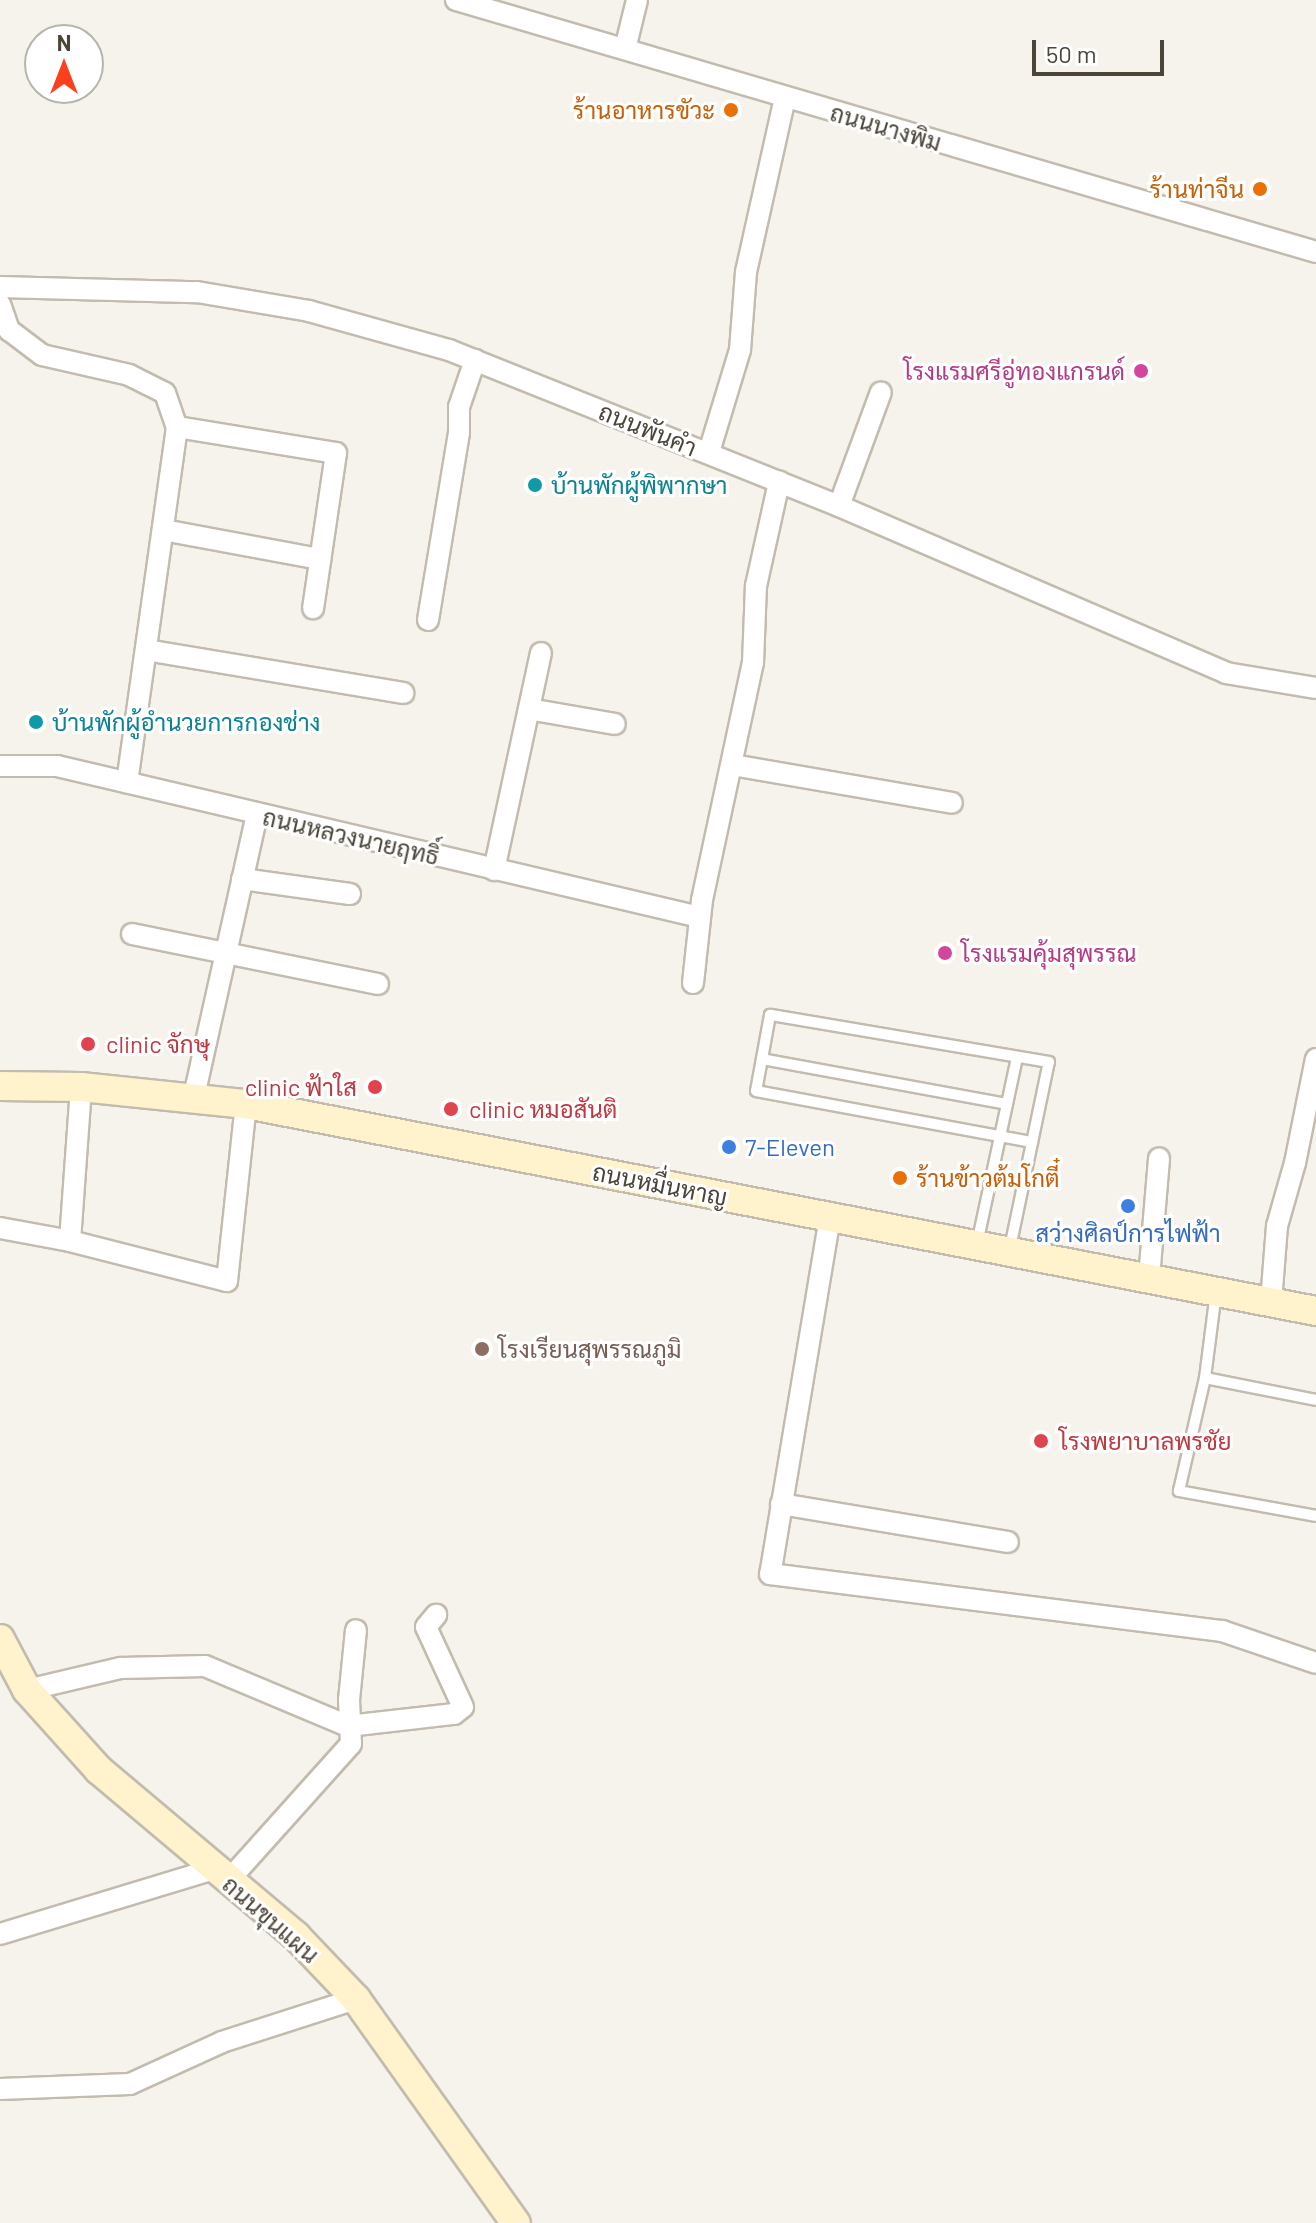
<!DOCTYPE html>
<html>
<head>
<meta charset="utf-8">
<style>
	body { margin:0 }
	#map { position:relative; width:1316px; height:2223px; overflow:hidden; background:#f6f3ec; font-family:Barlow,Sarabun,sans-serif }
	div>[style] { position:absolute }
	.roads { filter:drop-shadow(2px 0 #c2bbae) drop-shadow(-2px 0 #c2bbae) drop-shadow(0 2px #c2bbae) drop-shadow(0 -2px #c2bbae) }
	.lane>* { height:10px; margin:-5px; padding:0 5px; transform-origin:5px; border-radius:5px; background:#fff }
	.street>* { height:20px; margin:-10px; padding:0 10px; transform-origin:10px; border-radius:10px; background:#fff }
	.secondary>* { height:28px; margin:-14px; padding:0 14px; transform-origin:14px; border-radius:14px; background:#fff3cd }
	.dots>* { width:22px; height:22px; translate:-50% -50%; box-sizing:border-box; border:4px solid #fff; border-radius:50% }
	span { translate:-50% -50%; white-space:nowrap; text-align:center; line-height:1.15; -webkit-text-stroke:6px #fff; paint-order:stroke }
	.food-label { font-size:24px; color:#c56008 }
	.right { translate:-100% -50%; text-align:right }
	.left { translate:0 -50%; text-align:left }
	.street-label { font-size:24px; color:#4b4439 }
	.hotel-label { font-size:24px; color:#b23c85 }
	.culture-label { font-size:24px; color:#0d838f }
	.health-label { font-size:24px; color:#be3a42 }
	.shop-label { font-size:24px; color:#366cbe }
	.education-label { font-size:24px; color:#785e54 }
	.north { position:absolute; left:24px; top:24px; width:80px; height:80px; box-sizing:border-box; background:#fff; border:2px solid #b7b4b0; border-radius:50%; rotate:0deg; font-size:22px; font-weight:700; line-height:32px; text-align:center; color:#4b4439 }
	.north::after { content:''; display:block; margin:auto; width:28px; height:36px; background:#fc3f1d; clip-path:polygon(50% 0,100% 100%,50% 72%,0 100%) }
	.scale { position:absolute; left:1032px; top:40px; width:132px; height:36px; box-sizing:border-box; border:4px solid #4b4439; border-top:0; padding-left:10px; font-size:24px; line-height:28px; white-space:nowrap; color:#4b4439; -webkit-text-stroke:6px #fff; paint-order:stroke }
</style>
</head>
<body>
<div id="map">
	<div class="roads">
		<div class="lane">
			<div style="left:762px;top:1059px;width:249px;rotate:10.4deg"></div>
			<div style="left:977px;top:1244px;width:191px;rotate:-77.9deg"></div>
			<div style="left:1010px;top:1248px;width:190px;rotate:-78.2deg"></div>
			<div style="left:1049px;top:1062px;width:283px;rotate:-170.4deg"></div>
			<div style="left:770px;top:1015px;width:77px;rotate:100.4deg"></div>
			<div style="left:756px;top:1091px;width:281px;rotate:10.5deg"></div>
			<div style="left:1216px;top:1292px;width:87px;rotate:97.3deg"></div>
			<div style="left:1205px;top:1378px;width:116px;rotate:103deg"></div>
			<div style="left:1179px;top:1491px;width:139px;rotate:10.3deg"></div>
			<div style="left:1205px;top:1378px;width:113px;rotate:11.2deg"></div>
		</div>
		<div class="street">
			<div style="left:456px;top:0;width:896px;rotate:16.33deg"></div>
			<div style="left:625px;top:49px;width:50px;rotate:-76.2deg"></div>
			<div style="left:0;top:287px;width:197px;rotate:1.5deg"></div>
			<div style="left:197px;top:292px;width:114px;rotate:9.6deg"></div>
			<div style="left:309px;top:311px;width:145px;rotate:15.6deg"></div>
			<div style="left:449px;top:350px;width:420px;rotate:21.8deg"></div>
			<div style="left:839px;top:506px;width:421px;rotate:23.3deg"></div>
			<div style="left:1226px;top:673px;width:91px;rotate:9.5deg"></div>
			<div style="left:0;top:304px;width:28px;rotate:71deg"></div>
			<div style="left:9px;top:330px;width:41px;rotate:37.1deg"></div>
			<div style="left:42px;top:355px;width:89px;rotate:12.9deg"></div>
			<div style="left:129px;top:375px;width:40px;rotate:26.6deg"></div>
			<div style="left:165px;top:393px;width:36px;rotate:71deg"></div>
			<div style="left:177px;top:427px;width:359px;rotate:98deg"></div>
			<div style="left:177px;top:427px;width:161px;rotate:9.3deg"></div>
			<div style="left:336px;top:453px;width:157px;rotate:98.4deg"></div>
			<div style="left:709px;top:452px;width:107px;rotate:-73.1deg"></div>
			<div style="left:740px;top:350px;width:78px;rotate:-85.6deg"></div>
			<div style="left:746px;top:272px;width:179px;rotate:-77.4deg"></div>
			<div style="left:839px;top:506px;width:121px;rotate:-69.8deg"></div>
			<div style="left:163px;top:530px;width:160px;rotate:10.5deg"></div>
			<div style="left:428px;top:620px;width:191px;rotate:-80.6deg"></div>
			<div style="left:459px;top:432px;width:25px;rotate:-90deg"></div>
			<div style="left:459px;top:407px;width:50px;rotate:-71.2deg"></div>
			<div style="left:146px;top:650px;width:261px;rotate:9.5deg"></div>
			<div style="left:529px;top:709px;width:87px;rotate:9.9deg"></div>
			<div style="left:733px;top:765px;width:222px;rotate:9.8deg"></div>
			<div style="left:0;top:766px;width:57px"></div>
			<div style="left:57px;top:766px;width:660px;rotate:13.22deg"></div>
			<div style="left:494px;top:870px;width:222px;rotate:-77.8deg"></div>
			<div style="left:242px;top:879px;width:109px;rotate:7.9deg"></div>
			<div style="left:132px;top:934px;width:251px;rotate:11.5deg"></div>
			<div style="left:693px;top:983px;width:83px;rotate:-83.8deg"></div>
			<div style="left:702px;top:900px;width:242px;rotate:-77.9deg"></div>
			<div style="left:753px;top:663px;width:77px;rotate:-87.8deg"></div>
			<div style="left:756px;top:586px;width:107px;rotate:-77.5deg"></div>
			<div style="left:194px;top:1096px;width:289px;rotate:-77.4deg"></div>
			<div style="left:830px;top:1217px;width:362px;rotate:99.5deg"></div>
			<div style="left:770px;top:1574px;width:456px;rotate:7.2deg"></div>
			<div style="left:1222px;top:1631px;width:99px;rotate:18.8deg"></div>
			<div style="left:0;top:1228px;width:71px;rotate:10.5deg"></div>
			<div style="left:70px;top:1241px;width:162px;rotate:14.3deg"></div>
			<div style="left:227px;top:1281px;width:178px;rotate:-83.9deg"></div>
			<div style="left:70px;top:1241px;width:154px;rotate:-85.9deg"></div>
			<div style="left:1149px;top:1278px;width:120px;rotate:-85.2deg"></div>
			<div style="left:1271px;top:1302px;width:76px;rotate:-85.5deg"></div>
			<div style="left:1277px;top:1226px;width:66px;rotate:-74.1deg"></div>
			<div style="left:1295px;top:1163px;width:106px;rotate:-78.6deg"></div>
			<div style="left:781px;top:1504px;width:230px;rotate:9.5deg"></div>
			<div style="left:27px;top:1690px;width:97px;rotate:-13.2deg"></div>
			<div style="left:121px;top:1668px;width:84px;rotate:-1.4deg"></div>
			<div style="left:205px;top:1666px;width:155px;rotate:22.8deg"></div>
			<div style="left:348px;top:1726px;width:107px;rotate:-6.5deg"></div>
			<div style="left:454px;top:1714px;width:11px;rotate:-38deg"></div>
			<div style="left:463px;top:1707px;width:88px;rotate:-114.8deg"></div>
			<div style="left:426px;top:1627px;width:16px;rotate:-50deg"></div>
			<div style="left:228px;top:1881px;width:184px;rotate:-48.1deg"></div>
			<div style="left:351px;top:1744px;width:44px;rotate:-92.6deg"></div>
			<div style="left:349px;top:1700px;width:70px;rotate:-84.3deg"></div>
			<div style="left:0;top:1934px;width:224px;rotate:-16.9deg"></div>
			<div style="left:0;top:2089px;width:130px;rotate:-2.2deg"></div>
			<div style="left:130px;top:2084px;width:101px;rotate:-24.5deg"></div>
			<div style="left:222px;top:2042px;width:141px;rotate:-17.8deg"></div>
		</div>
		<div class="secondary">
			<div style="left:0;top:1086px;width:81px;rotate:0.7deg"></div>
			<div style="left:81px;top:1087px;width:166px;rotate:5.9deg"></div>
			<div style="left:246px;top:1104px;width:1090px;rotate:10.95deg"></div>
			<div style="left:0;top:1639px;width:58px;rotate:62.1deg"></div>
			<div style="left:27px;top:1690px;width:108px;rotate:48deg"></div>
			<div style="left:99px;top:1770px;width:258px;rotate:40.1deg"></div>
			<div style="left:296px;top:1936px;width:87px;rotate:46.4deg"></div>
			<div style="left:356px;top:1999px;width:275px;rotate:54.5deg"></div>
		</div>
	</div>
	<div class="dots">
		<div style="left:731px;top:110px;background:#e8710a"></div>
		<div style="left:1260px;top:189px;background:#e8710a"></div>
		<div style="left:1141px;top:371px;background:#d1479c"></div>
		<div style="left:535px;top:485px;background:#0f9aa8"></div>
		<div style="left:36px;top:722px;background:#0f9aa8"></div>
		<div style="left:945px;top:953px;background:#d1479c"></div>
		<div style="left:88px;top:1044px;background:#e0444e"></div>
		<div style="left:375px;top:1087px;background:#e0444e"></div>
		<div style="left:451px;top:1109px;background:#e0444e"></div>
		<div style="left:729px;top:1147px;background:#3f7fe0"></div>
		<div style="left:900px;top:1178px;background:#e8710a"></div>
		<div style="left:1128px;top:1206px;background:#3f7fe0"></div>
		<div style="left:482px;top:1349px;background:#8d6e63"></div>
		<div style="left:1041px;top:1441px;background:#e0444e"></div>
	</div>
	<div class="food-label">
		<span class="right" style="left:715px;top:110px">ร้านอาหารขัวะ</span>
		<span class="right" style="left:1244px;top:189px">ร้านท่าจีน</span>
		<span class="left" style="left:916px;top:1178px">ร้านข้าวต้มโกตี๋</span>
	</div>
	<div class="street-label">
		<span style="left:886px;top:127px;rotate:16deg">ถนนนางพิม</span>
		<span style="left:648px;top:429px;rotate:22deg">ถนนพันคำ</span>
		<span style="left:351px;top:836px;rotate:13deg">ถนนหลวงนายฤทธิ์</span>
		<span style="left:660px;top:1184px;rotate:11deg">ถนนหมื่นหาญ</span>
		<span style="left:271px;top:1919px;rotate:41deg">ถนนขุนแผน</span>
	</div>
	<div class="hotel-label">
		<span class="right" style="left:1125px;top:371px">โรงแรมศรีอู่ทองแกรนด์</span>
		<span class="left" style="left:961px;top:953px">โรงแรมคุ้มสุพรรณ</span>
	</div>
	<div class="culture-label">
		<span class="left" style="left:551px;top:485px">บ้านพักผู้พิพากษา</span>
		<span class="left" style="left:52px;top:722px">บ้านพักผู้อำนวยการกองช่าง</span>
	</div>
	<div class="health-label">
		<span class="left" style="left:106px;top:1044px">clinic จักษุ</span>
		<span class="right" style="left:357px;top:1087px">clinic ฟ้าใส</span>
		<span class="left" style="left:469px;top:1109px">clinic หมอสันติ</span>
		<span class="left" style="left:1059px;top:1441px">โรงพยาบาลพรชัย</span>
	</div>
	<div class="shop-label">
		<span class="left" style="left:745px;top:1147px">7-Eleven</span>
		<span style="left:1128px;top:1233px">สว่างศิลป์การไฟฟ้า</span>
	</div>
	<div class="education-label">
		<span class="left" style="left:498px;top:1349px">โรงเรียนสุพรรณภูมิ</span>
	</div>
	<div class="north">N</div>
	<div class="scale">50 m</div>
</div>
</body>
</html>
